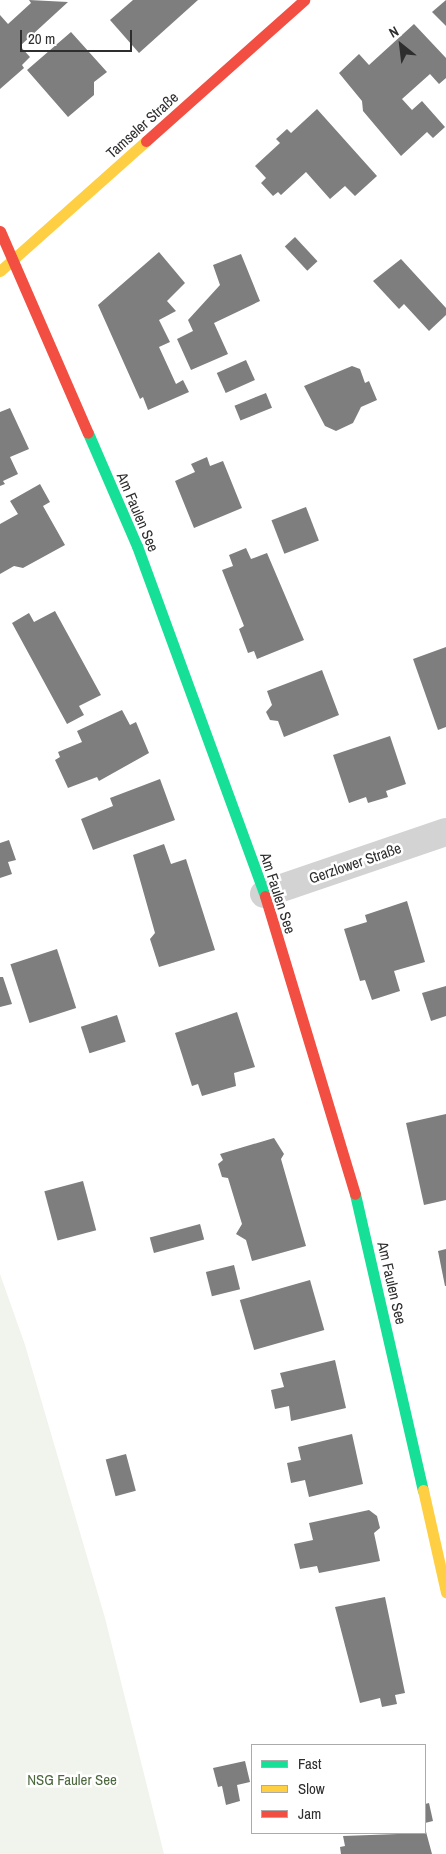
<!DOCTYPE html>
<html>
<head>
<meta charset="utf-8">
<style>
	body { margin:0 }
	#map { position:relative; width:446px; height:1854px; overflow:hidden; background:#fff; font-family:"Archivo Narrow",sans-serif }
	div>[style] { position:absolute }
	.green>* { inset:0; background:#f0f4ec }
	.building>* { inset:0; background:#7e7e7e; transform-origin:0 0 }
	.street>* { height:28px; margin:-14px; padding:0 14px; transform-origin:14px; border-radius:14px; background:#d3d3d3 }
	.fast>* { height:11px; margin:-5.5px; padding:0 5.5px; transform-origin:5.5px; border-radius:5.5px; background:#16e098 }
	.slow>* { height:11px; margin:-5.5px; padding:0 5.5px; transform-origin:5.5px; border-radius:5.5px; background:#ffcf43 }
	.jam>* { height:11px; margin:-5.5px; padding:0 5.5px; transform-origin:5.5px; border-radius:5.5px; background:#f24e42 }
	span { translate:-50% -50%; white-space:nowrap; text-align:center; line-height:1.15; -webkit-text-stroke:5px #fff; paint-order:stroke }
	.street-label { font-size:15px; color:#2e2e2e }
	.park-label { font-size:15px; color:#4d683e }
	.legend { position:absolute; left:251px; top:1744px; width:175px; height:90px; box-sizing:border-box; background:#fff; border:1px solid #ababab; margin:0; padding:6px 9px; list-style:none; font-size:15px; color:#2e2e2e }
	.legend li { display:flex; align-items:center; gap:10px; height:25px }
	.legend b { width:25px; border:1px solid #ababab }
	.north { position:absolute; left:376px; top:20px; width:50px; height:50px; -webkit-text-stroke:4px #fff; paint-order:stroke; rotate:331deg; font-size:14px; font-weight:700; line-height:20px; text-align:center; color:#2e2e2e }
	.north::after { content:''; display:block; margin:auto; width:18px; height:22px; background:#2e2e2e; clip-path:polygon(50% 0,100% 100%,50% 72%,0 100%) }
	.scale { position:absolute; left:20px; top:30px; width:112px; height:22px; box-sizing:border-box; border:2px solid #2e2e2e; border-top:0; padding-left:6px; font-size:15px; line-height:18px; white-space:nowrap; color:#2e2e2e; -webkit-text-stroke:4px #fff; paint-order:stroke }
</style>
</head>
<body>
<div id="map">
	<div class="green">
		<div style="clip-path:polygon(0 1274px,25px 1345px,105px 1618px,164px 1854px,0 1854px)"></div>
	</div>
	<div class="building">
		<div style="clip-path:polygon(29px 0,68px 2px,20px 46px,30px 57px,22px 65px,24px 68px,0 89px,0 15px,8px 24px,31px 3px)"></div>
		<div style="clip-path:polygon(133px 0,198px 0,139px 53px,110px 20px)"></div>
		<div style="clip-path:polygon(446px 0,446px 26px,432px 12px)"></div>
		<div style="clip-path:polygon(414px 24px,446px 58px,446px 78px,439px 84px,430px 74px,402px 99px,412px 110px,422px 101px,445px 127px,433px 138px,427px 132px,401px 156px,363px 111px,362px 101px,339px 73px,359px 54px,369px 65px)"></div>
		<div style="clip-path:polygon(71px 32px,107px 72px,94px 82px,94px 95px,68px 117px,27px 70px)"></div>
		<div style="clip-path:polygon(317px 109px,377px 176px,355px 196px,345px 186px,330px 199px,306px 172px,281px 195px,278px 192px,273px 196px,261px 183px,266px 178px,255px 166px,280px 143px,276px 139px,287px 129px,291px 133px)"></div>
		<div style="left:295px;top:237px;width:33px;height:14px;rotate:47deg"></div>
		<div style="clip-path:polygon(159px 252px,185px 283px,167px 301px,176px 311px,159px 320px,170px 342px,159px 347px,176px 384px,183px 380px,189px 392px,148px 410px,143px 397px,140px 399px,98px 305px)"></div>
		<div style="clip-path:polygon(241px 254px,260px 301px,214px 323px,228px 354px,191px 370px,177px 339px,193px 331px,188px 320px,220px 285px,213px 265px)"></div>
		<div style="clip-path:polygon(401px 259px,446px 308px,446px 315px,429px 331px,404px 304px,399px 309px,373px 281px)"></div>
		<div style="left:246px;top:360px;width:22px;height:32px;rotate:66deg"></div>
		<div style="clip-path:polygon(352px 366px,360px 369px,365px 383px,369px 381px,377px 400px,361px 407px,353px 423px,336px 431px,325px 426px,304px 386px)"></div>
		<div style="left:266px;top:393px;width:16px;height:34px;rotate:68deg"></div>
		<div style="clip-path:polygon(10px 408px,29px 449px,10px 457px,18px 474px,3px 481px,5px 484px,0 486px,0 412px)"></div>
		<div style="clip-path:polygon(207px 457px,210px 466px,223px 461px,242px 508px,194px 528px,175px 481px,195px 472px,191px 464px)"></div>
		<div style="clip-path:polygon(40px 484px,50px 502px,43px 506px,65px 545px,23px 568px,14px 566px,0 574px,0 524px,18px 514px,10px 501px)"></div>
		<div style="left:306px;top:507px;width:36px;height:37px;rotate:69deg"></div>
		<div style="clip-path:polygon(246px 548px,251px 559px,267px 553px,304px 640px,257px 659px,254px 651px,248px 653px,239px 629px,244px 626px,222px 570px,233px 566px,229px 555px)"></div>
		<div style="clip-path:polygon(55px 611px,101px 695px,79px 706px,84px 715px,67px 724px,12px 623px,29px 613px,34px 622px)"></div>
		<div style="clip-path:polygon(446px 647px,446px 727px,438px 730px,413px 659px)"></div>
		<div style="clip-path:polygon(322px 670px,339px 715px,284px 737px,278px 721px,270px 720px,266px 712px,272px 705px,267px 691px)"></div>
		<div style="clip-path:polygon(122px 710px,130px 725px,136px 722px,149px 753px,99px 781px,97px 777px,68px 788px,55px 760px,60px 757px,58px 752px,82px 742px,77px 731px)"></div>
		<div style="clip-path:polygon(390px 736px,406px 784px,386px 791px,388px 797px,368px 803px,366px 797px,349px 803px,333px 755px)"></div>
		<div style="clip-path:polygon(160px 779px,175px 820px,93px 850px,81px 819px,113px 806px,110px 798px)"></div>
		<div style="clip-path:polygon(9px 840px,16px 860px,8px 862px,12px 874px,0 878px,0 843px)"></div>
		<div style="clip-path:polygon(164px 844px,171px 864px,186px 859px,215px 950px,159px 967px,150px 939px,155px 933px,133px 855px)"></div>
		<div style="clip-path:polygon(407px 901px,425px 962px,394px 971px,400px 991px,372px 1000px,365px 980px,360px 981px,344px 929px,367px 922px,365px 915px)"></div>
		<div style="left:57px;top:949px;width:62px;height:49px;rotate:72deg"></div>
		<div style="clip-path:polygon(0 977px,3px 977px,12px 1004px,0 1007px)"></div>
		<div style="clip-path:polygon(446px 986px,446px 1016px,431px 1021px,422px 993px)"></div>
		<div style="clip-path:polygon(237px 1012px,255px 1067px,234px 1073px,236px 1086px,202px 1096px,198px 1084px,192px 1086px,175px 1033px)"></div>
		<div style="left:117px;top:1015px;width:28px;height:38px;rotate:72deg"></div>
		<div style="clip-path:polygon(446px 1114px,446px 1200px,424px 1205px,406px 1123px)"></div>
		<div style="clip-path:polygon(274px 1138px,284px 1154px,281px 1159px,306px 1246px,252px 1261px,246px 1240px,236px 1234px,242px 1224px,228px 1178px,222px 1177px,218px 1164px,223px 1160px,220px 1154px)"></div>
		<div style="left:83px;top:1181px;width:51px;height:40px;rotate:75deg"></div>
		<div style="left:200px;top:1224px;width:16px;height:52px;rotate:75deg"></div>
		<div style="clip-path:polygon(446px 1249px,446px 1286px,445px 1286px,438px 1251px)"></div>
		<div style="left:234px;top:1265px;width:25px;height:29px;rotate:76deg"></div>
		<div style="left:310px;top:1280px;width:52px;height:73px;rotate:74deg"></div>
		<div style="clip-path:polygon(335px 1360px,346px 1408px,291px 1421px,289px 1406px,275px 1409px,271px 1390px,284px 1387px,280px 1373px)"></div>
		<div style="clip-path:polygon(352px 1434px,363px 1484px,309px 1497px,305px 1480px,291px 1483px,287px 1463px,301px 1460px,298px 1447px)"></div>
		<div style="left:126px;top:1454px;width:38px;height:21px;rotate:75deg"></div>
		<div style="clip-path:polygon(369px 1510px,377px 1516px,380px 1528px,374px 1533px,380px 1561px,319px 1573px,317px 1566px,300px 1569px,294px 1544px,313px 1540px,309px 1523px)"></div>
		<div style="clip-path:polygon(385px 1597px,405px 1693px,395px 1695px,397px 1704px,382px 1707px,380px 1698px,360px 1703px,335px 1607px)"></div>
		<div style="clip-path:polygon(245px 1761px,250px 1782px,237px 1785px,240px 1801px,226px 1805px,222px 1786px,218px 1787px,213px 1768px)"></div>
		<div style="clip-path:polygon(429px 1803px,433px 1821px,425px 1823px,425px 1804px)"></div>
		<div style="clip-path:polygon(425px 1828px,432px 1854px,341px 1854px,340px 1847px,345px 1846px,343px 1836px,425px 1833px)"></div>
	</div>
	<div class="street">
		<div style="left:264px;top:894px;width:192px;rotate:-18.8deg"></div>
	</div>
	<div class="fast">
		<div style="left:88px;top:433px;width:123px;rotate:66.6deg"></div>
		<div style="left:137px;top:546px;width:373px;rotate:69.9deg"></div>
		<div style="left:355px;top:1194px;width:304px;rotate:77.1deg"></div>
	</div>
	<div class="slow">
		<div style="left:0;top:271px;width:195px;rotate:-41.7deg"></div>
		<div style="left:423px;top:1490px;width:105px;rotate:77.3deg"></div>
	</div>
	<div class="jam">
		<div style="left:146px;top:141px;width:212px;rotate:-41.7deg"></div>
		<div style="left:0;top:231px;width:220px;rotate:66.5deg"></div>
		<div style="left:265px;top:896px;width:311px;rotate:73.2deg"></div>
	</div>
	<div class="street-label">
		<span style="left:142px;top:125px;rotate:-42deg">Tamseler Straße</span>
		<span style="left:138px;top:512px;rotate:67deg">Am Faulen See</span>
		<span style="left:355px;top:863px;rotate:-19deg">Gerzlower Straße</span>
		<span style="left:278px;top:893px;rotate:72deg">Am Faulen See</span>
		<span style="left:392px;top:1283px;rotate:77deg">Am Faulen See</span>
	</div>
	<div class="park-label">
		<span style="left:72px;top:1780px">NSG Fauler See</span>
	</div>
	<ul class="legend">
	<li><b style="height:6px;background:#16e098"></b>Fast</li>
	<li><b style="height:6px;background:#ffcf43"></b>Slow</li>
	<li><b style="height:6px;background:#f24e42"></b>Jam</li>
	</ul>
	<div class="north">N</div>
	<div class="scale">20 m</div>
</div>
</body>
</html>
